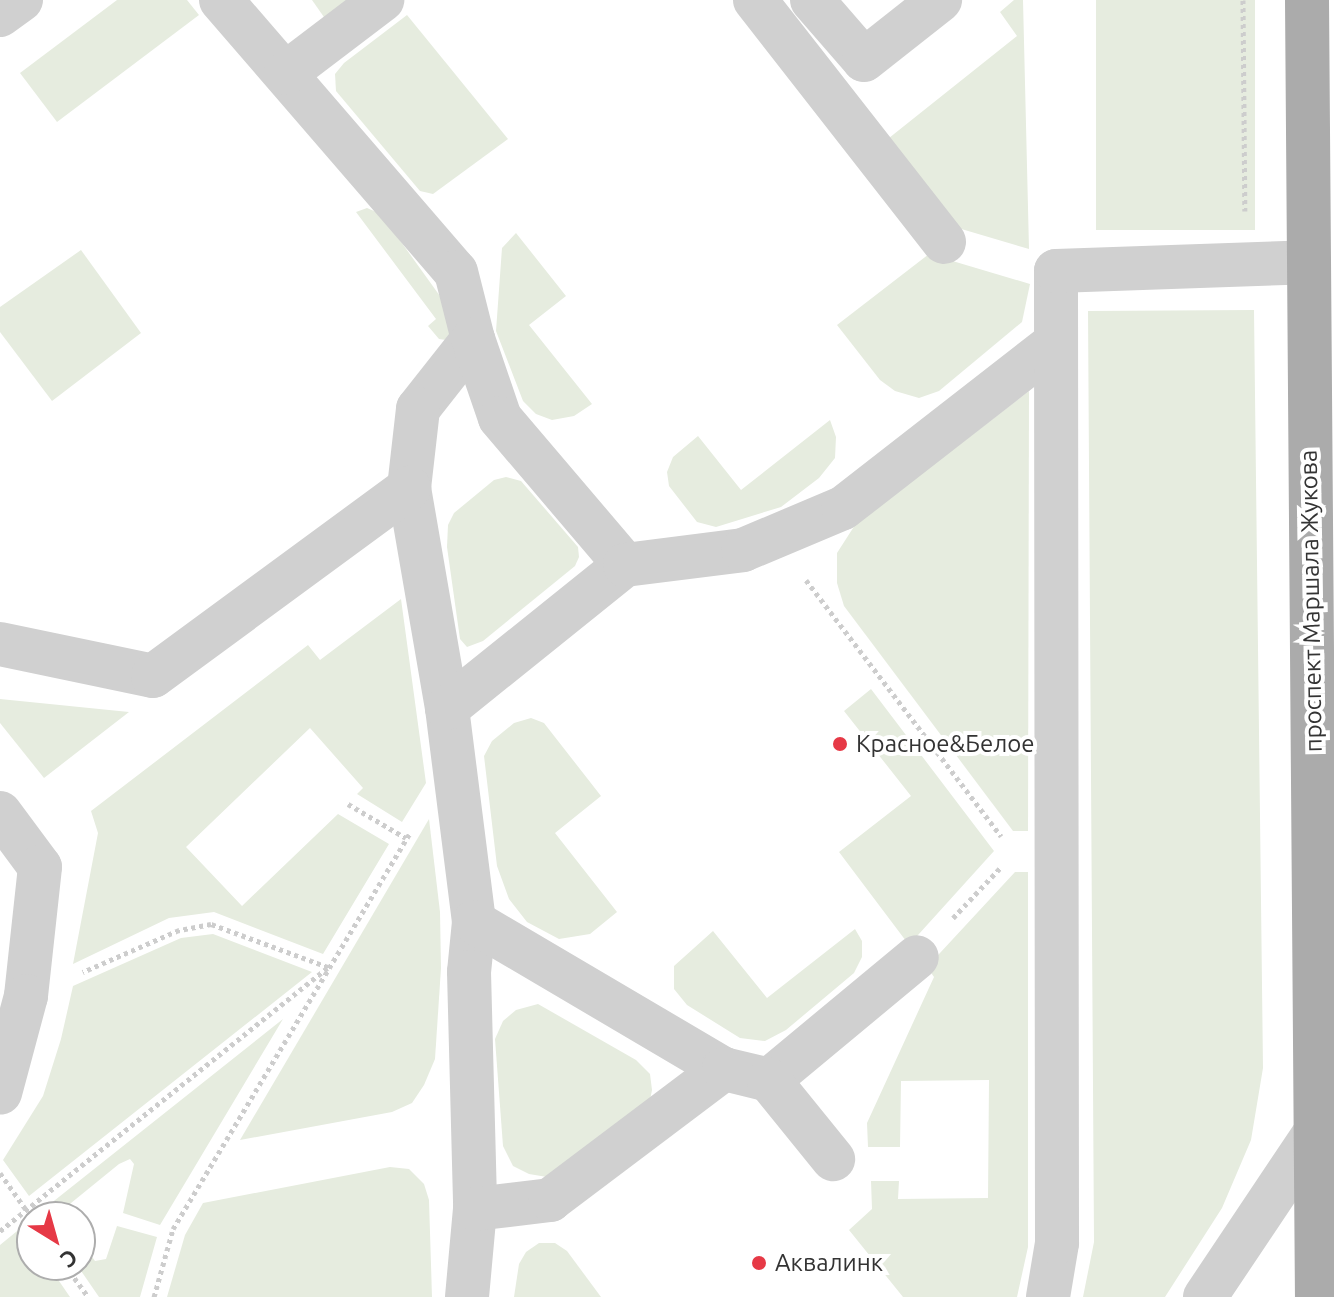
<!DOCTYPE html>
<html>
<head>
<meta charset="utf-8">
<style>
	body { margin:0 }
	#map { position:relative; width:1334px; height:1297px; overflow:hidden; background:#fff; font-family:Ubuntu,sans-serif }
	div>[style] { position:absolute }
	.green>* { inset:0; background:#e6ecdf; transform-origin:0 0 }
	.path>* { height:5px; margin-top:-2.5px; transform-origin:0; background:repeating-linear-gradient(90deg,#cdcdcd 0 4px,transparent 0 8px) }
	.minor>* { height:44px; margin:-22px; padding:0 22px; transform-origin:22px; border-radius:22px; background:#d0d0d0 }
	.major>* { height:44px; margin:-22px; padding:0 22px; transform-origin:22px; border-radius:22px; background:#ababab }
	.dots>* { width:22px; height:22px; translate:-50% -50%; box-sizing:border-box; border:4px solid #fff; border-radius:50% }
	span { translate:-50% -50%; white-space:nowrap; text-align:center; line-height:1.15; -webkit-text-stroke:8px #fff; paint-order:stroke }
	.street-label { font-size:24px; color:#333 }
	.poi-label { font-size:24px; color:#333 }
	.left { translate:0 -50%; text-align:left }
	.north { position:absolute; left:16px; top:1201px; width:80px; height:80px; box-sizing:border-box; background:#fff; border:2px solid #adadad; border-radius:50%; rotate:143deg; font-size:22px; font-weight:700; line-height:32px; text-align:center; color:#333 }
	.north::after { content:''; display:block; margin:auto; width:28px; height:36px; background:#e63946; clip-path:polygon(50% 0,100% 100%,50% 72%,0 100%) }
</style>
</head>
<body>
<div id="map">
	<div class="green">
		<div style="clip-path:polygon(117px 0,187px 0,199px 15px,57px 122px,20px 73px)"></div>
		<div style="clip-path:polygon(312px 0,353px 0,326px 20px)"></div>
		<div style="clip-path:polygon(1014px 0,1023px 0,1029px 249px,958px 228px,889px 138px,1017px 36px,1000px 12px)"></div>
		<div style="left:1096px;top:0;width:159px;height:230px"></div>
		<div style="clip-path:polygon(407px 15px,508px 139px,433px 194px,420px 191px,336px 91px,335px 74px,344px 63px)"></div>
		<div style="clip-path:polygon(367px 208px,381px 214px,450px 310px,457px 322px,446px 340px,439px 339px,428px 326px,436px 319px,356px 212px)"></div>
		<div style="clip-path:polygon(516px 233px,566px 296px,529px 325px,592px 404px,574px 416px,552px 420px,536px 414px,523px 401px,496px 331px,502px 248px)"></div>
		<div style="clip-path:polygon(81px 250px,141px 333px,52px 401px,0 332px,0 307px)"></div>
		<div style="clip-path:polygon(929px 254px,1030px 284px,1022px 322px,939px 391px,919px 398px,895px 391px,880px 380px,837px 325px)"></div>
		<div style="clip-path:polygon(1254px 310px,1263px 1068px,1251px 1140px,1222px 1208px,1165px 1297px,1083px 1297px,1094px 1242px,1088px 311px)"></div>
		<div style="clip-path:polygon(1029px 391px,1028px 831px,1013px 831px,844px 606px,837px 583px,837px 553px,855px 525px)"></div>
		<div style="clip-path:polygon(830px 420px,836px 437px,835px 458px,819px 478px,781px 507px,716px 527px,697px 522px,669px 486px,667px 472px,673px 457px,698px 436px,741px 490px)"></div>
		<div style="clip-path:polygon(506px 477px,521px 481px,578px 547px,579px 557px,575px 566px,483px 641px,467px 647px,460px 639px,447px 547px,448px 525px,454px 513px,494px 480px)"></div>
		<div style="clip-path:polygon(401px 599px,426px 783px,402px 822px,357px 794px,363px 788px,310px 728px,186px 847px,242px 906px,338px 814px,389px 844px,323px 954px,214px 912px,169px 918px,73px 964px,98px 833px,91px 811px,308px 645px,320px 660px)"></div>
		<div style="clip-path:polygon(871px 689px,994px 851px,909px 945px,839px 852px,911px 796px,844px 711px)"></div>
		<div style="clip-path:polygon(0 699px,129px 712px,44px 778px,0 723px)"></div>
		<div style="clip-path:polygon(531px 718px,544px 723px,601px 796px,555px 833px,617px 912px,590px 934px,559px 939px,527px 922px,509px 899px,497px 866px,484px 756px,492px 741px,514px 723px)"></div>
		<div style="clip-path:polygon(429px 819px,440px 912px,441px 968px,435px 1059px,424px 1085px,412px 1103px,392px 1112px,240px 1140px)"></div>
		<div style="clip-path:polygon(1015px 872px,1028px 872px,1028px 1247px,1017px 1297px,903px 1297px,849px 1230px,872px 1209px,871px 1181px,899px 1181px,898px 1199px,988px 1198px,989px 1080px,901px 1081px,900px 1147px,868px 1147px,867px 1123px,934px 977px,927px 967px)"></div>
		<div style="clip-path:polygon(855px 929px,862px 941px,862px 957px,854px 973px,786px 1030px,765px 1041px,740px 1038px,687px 1005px,674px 989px,674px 966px,713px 931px,767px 998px)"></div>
		<div style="clip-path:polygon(213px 934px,312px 972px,29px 1196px,3px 1160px,43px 1096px,61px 1039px,73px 986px,181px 938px)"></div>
		<div style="clip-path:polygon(538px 1004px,636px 1060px,650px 1074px,652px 1090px,649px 1105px,547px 1177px,529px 1174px,513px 1166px,503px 1146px,495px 1039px,503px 1021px,516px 1010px)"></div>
		<div style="clip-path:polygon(283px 1019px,160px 1225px,123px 1213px,134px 1164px,130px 1159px,119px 1164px,60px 1212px,63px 1217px,43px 1217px,40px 1212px)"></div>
		<div style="clip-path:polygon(390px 1167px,409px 1169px,424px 1184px,429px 1200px,432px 1297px,167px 1297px,185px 1235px,203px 1203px)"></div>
		<div style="clip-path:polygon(117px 1226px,157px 1237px,140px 1297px,99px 1297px,77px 1265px,80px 1265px,80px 1240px,95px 1261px,106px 1259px)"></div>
		<div style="clip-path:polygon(22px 1227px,32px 1241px,32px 1265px,48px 1265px,70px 1297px,0 1297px,0 1245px)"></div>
		<div style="clip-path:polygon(539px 1243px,555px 1243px,567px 1251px,601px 1297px,514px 1297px,519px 1264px,526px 1252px)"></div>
	</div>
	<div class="path">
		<div style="left:1243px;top:0;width:211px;rotate:89.5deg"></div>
		<div style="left:806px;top:580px;width:322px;rotate:52.7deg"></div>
		<div style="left:348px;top:804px;width:67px;rotate:30.4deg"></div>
		<div style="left:953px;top:918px;width:70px;rotate:-46.7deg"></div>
		<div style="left:0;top:1173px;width:55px;rotate:54.6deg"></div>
		<div style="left:0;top:1231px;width:421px;rotate:-38.8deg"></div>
		<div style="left:328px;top:967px;width:125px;rotate:-159.8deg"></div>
		<div style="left:211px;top:924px;width:33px;rotate:169deg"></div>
		<div style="left:179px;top:930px;width:105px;rotate:156.4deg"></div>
		<div style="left:65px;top:1265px;width:39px;rotate:54deg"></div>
		<div style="left:154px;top:1297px;width:71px;rotate:-74.4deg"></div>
		<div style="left:173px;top:1229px;width:460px;rotate:-59.1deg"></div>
	</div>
	<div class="minor">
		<div style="left:221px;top:0;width:359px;rotate:49.2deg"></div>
		<div style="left:456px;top:272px;width:69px;rotate:75.8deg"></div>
		<div style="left:473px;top:339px;width:89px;rotate:128.2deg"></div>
		<div style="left:418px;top:409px;width:80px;rotate:96.5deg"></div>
		<div style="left:409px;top:488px;width:223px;rotate:80.2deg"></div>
		<div style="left:447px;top:708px;width:216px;rotate:82.8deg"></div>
		<div style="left:474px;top:922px;width:50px;rotate:95.7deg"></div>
		<div style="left:469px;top:972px;width:237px;rotate:88.5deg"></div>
		<div style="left:475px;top:1209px;width:88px;rotate:95.2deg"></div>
		<div style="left:755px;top:0;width:307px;rotate:52deg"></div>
		<div style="left:812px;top:0;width:79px;rotate:49.1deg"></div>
		<div style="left:864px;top:60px;width:97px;rotate:-38.3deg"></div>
		<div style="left:0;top:15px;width:26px;rotate:-36deg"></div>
		<div style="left:286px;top:73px;width:121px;rotate:-37.2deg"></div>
		<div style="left:473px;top:339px;width:83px;rotate:71.1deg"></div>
		<div style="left:500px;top:418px;width:193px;rotate:49.6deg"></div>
		<div style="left:0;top:644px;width:156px;rotate:11.8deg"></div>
		<div style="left:153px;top:676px;width:318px;rotate:-36.3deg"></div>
		<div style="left:447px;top:708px;width:228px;rotate:-38.8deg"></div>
		<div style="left:625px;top:565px;width:119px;rotate:-7.2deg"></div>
		<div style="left:743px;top:550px;width:108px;rotate:-22.8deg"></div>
		<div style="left:843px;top:508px;width:267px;rotate:-37.9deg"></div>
		<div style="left:0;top:813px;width:67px;rotate:53.5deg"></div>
		<div style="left:40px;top:867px;width:130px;rotate:96.2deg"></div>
		<div style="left:26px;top:996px;width:100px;rotate:105deg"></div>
		<div style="left:474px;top:922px;width:290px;rotate:30.5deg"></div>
		<div style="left:769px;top:1080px;width:192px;rotate:-39.7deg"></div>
		<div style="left:475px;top:1209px;width:76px;rotate:-6.8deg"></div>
		<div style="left:550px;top:1200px;width:218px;rotate:-37deg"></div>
		<div style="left:724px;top:1069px;width:46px;rotate:13.7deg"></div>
		<div style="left:769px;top:1080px;width:102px;rotate:51deg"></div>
		<div style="left:1048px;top:1297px;width:55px;rotate:-80.5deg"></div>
		<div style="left:1057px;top:1243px;width:972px;rotate:-90.06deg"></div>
		<div style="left:1056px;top:271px;width:252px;rotate:-2deg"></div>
		<div style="left:1205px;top:1297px;width:201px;rotate:-56.2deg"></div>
	</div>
	<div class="major">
		<div style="left:1307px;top:0;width:1297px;rotate:89.56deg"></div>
	</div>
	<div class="dots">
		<div style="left:840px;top:744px;background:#e63946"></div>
		<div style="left:759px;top:1263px;background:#e63946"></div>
	</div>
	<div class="street-label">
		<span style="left:1311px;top:601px;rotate:-91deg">проспект Маршала Жукова</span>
	</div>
	<div class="poi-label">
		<span class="left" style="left:856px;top:744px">Красное&amp;Белое</span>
		<span class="left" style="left:775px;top:1263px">Аквалинк</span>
	</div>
	<div class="north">С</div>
</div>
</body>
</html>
